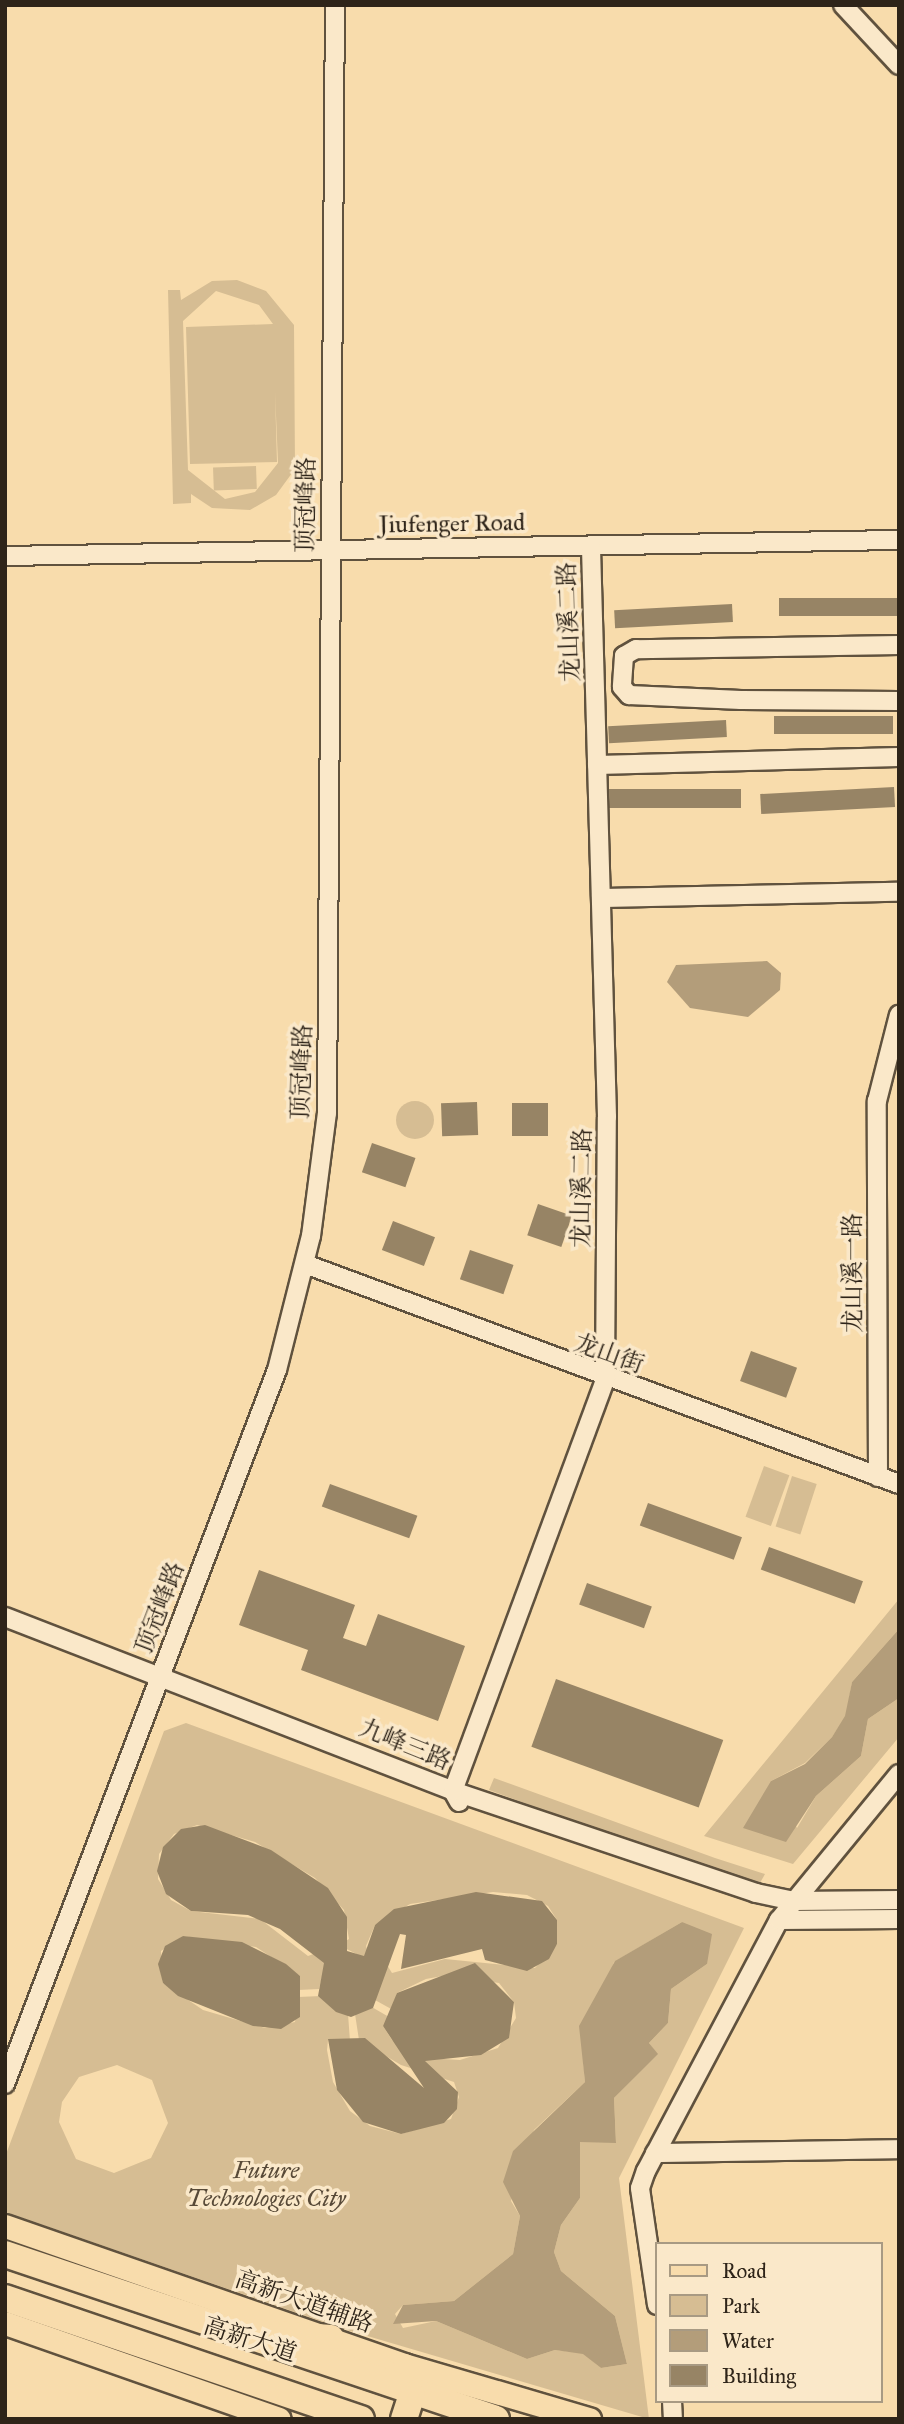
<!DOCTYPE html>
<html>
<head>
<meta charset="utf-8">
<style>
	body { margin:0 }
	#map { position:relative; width:904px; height:2424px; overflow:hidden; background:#f8dcac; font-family:"IM FELL Great Primer","Noto Serif SC",serif }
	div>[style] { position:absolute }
	.green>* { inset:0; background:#d6bd93; transform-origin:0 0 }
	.round { border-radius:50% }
	.water>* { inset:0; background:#b39d7a }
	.building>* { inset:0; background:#978465; transform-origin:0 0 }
	.roads { filter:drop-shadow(2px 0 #60523e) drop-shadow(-2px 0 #60523e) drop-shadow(0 2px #60523e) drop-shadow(0 -2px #60523e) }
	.minor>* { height:18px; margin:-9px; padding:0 9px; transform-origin:9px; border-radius:9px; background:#fae8c9 }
	.major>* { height:23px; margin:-11.5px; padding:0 11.5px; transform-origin:11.5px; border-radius:11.5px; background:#f8dcac }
	.highway>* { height:26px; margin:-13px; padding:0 13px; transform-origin:13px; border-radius:13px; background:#f8dcac }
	span { translate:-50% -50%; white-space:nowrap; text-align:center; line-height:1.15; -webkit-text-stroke:7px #fae8c9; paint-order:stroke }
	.street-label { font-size:24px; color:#2e2419 }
	.park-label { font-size:24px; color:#584a38; font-style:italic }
	.frame { position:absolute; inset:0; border:7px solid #2e2419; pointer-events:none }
	.legend { position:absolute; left:655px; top:2242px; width:228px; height:161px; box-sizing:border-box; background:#fae8c9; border:2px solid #a89a83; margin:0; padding:9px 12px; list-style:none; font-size:21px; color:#2e2419 }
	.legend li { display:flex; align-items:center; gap:14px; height:35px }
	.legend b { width:35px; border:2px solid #a89a83 }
</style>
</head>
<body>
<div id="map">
	<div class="green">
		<div style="clip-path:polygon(evenodd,237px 280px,266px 291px,294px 325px,295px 469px,276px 495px,250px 510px,212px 508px,191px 494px,191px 503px,173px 504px,168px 290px,180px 290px,181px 300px,212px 281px,237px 280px,216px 291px,259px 305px,273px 324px,186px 327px,190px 464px,277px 462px,275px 392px,278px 463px,255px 492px,225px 499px,188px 470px,183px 321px,216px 291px)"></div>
		<div style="left:256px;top:466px;width:23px;height:43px;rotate:88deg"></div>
		<div class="round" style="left:396px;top:1101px;width:38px;height:38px"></div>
		<div style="left:764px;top:1466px;width:27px;height:54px;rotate:20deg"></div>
		<div style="left:792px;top:1476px;width:26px;height:53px;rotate:18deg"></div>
		<div style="clip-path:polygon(899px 1599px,899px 1629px,852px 1682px,846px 1716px,832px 1737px,805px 1763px,771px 1781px,797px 1828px,816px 1796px,861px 1756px,868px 1719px,899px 1698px,899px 1737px,793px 1864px,704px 1836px)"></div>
		<div style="clip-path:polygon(evenodd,186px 1723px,744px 1928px,619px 2178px,649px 2419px,347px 2330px,5px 2212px,5px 2157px,164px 1731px,186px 1723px,197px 1825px,255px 1842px,315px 1878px,344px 1910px,349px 1939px,339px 1945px,370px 1961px,366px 1946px,375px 1925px,410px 1904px,493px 1892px,527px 1895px,548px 1906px,557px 1920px,557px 1944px,535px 1968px,445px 1959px,392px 1973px,387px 1965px,380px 1983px,375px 2000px,393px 2010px,397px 1993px,426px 1979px,448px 1975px,499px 1983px,514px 2002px,516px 2018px,498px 2048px,460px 2060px,427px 2058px,392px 2040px,383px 2026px,389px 2017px,370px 2006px,355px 2014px,359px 2040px,401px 2065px,454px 2082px,459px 2097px,451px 2119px,401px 2134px,370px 2126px,350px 2111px,333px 2082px,327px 2050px,328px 2040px,350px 2041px,348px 2014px,321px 1996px,298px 1997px,295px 2022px,265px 2028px,203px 2010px,163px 1983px,161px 1951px,183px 1936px,256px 1947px,300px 1976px,298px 1990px,319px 1989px,325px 1965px,324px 1950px,308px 1956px,260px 1919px,191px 1911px,171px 1900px,158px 1879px,159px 1854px,174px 1834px,197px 1825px,186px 1723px,682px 1922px,707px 1964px,671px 1989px,668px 2023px,649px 2043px,657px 2054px,614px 2098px,616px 2142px,580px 2141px,580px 2198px,561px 2225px,554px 2252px,561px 2271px,615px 2316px,627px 2364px,601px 2368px,583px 2353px,555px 2350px,527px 2359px,436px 2321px,403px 2328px,395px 2314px,403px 2305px,454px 2301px,513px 2254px,520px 2216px,511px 2201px,534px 2130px,585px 2082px,583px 2058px,614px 1962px,682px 1922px,186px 1723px,117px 2065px,152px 2080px,168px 2123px,151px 2158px,114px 2173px,76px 2159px,59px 2122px,62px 2102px,79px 2077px,117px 2065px)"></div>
		<div style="clip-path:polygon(494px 1778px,715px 1858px,765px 1874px,760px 1883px,720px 1874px,489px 1790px)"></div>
	</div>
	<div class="water">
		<div style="clip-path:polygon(767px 961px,781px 973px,780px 990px,748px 1017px,690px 1008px,667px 982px,676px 965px)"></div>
		<div style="clip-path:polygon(899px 1629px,899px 1698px,868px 1719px,861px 1756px,816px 1796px,786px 1842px,743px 1828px,771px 1781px,805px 1764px,832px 1737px,845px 1716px,852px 1682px)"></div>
		<div style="clip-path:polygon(682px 1922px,712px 1934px,707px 1964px,671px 1989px,668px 2023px,649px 2043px,658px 2054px,614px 2098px,616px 2143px,580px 2142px,580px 2198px,561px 2225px,554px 2252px,561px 2271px,615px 2316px,627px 2364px,601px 2368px,583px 2354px,555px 2350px,527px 2359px,436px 2321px,393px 2324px,403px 2305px,454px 2301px,513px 2254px,520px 2216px,503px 2182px,513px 2151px,585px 2082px,579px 2026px,615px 1961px)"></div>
	</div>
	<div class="building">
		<div style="left:898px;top:598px;width:18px;height:119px;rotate:90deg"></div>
		<div style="left:732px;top:604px;width:18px;height:118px;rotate:87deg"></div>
		<div style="left:893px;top:716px;width:18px;height:119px;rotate:90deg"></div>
		<div style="left:726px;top:720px;width:17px;height:118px;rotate:87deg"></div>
		<div style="left:894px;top:787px;width:20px;height:134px;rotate:87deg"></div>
		<div style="left:741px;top:789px;width:19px;height:132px;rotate:90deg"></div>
		<div style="left:477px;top:1102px;width:33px;height:36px;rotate:88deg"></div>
		<div style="left:512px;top:1103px;width:36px;height:33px"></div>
		<div style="left:372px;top:1143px;width:46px;height:31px;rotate:19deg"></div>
		<div style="left:538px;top:1204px;width:36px;height:33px;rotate:19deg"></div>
		<div style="left:393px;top:1221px;width:45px;height:31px;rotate:21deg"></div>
		<div style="left:470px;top:1250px;width:46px;height:31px;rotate:19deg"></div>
		<div style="left:751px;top:1351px;width:49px;height:32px;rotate:20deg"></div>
		<div style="left:330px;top:1484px;width:93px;height:24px;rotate:20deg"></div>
		<div style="left:648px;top:1503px;width:100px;height:24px;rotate:20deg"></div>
		<div style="left:769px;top:1547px;width:100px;height:24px;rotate:20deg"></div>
		<div style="clip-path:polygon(259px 1570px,355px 1605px,343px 1638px,366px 1646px,378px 1614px,465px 1646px,438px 1721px,301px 1670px,308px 1650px,239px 1625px)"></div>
		<div style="left:587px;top:1583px;width:69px;height:23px;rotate:20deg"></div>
		<div style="left:556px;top:1679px;width:178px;height:72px;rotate:20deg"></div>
		<div style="clip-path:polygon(205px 1825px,271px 1850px,328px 1888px,347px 1917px,347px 1951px,364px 1956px,375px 1925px,394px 1909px,476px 1892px,542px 1901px,557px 1920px,557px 1944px,549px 1959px,527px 1971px,485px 1960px,482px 1949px,401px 1969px,406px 1935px,400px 1934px,373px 2008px,351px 2017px,336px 2012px,318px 1996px,324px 1963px,280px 1929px,248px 1915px,191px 1911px,166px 1894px,157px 1871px,163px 1847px,181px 1829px)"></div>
		<div style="clip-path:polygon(183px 1936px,242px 1942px,286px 1964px,300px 1976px,300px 2017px,281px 2029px,253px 2026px,178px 1996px,163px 1983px,158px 1964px,165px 1946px)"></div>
		<div style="clip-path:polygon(475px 1963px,514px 2002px,509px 2038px,481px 2055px,425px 2061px,458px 2092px,457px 2109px,444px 2123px,401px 2134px,363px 2122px,337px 2090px,328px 2039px,365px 2038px,424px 2088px,383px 2026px,397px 1993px)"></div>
	</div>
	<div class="roads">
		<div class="minor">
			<div style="left:843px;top:5px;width:82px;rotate:47deg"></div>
			<div style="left:5px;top:556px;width:894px;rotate:-1.03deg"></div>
			<div style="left:899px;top:645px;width:263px;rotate:179.1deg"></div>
			<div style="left:636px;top:649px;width:14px;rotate:150deg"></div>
			<div style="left:624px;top:656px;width:31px;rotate:94deg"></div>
			<div style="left:622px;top:687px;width:11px;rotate:49deg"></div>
			<div style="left:629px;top:695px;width:112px;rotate:2.6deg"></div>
			<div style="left:741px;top:700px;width:158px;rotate:0.4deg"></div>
			<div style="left:597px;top:765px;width:302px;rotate:-1.5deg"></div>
			<div style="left:601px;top:898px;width:298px;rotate:-1.2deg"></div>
			<div style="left:305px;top:1264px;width:633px;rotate:20.32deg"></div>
			<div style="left:878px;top:1477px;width:376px;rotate:-90.2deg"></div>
			<div style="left:877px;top:1101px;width:89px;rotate:-75.7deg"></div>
			<div style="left:5px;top:1617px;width:481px;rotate:21.2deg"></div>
			<div style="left:453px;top:1791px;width:320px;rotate:18.6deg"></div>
			<div style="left:756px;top:1893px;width:38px;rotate:12deg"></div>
			<div style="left:793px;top:1901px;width:106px;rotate:-0.5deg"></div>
			<div style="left:459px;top:1802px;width:13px;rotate:-119deg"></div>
			<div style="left:453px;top:1791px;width:439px;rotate:-69.7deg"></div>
			<div style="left:605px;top:1379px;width:262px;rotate:-89.6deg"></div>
			<div style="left:607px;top:1117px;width:571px;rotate:-91.61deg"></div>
			<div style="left:779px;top:1920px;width:120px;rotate:-0.5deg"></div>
			<div style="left:5px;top:2084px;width:764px;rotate:-69.15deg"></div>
			<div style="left:277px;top:1370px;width:138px;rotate:-75.8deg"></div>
			<div style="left:311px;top:1236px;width:124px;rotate:-82.6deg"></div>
			<div style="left:327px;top:1113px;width:1108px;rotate:-89.59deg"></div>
			<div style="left:655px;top:2153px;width:244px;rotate:-0.9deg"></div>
			<div style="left:657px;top:2305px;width:118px;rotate:-98.3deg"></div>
			<div style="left:640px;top:2188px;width:18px;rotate:-71deg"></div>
			<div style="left:646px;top:2171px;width:284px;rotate:-62.1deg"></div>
			<div style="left:779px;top:1920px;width:189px;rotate:-50.6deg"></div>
			<div style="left:672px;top:2401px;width:18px;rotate:87deg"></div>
		</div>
		<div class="major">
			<div style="left:5px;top:2226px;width:423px;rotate:19.2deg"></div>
			<div style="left:404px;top:2365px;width:193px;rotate:16.3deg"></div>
			<div style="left:5px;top:2323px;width:290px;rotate:19.3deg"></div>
		</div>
		<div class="highway">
			<div style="left:5px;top:2254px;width:518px;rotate:18.57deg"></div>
			<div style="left:5px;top:2298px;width:376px;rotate:18.8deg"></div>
			<div style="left:260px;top:2333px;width:71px;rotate:4deg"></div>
			<div style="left:404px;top:2419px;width:25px;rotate:-72deg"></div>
		</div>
	</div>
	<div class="street-label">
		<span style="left:306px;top:505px;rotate:-89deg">顶冠峰路</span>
		<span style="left:452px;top:524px;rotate:-1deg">Jiufenger Road</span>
		<span style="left:569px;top:622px;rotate:-92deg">龙山溪二路</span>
		<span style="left:302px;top:1072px;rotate:-88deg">顶冠峰路</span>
		<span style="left:582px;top:1188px;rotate:-89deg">龙山溪二路</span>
		<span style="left:853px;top:1273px;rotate:-90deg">龙山溪一路</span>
		<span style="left:609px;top:1354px;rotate:20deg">龙山街</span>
		<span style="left:160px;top:1608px;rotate:-69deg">顶冠峰路</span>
		<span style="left:405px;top:1745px;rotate:22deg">九峰三路</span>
		<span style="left:304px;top:2302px;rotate:19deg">高新大道辅路</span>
		<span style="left:250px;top:2340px;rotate:18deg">高新大道</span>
	</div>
	<div class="park-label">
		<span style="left:266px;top:2185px">Future<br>Technologies City</span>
	</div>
	<div class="frame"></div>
	<ul class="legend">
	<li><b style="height:9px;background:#f8dcac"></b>Road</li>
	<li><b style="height:19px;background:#d6bd93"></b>Park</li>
	<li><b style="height:19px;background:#b39d7a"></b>Water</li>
	<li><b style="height:19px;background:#978465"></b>Building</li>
	</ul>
</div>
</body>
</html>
